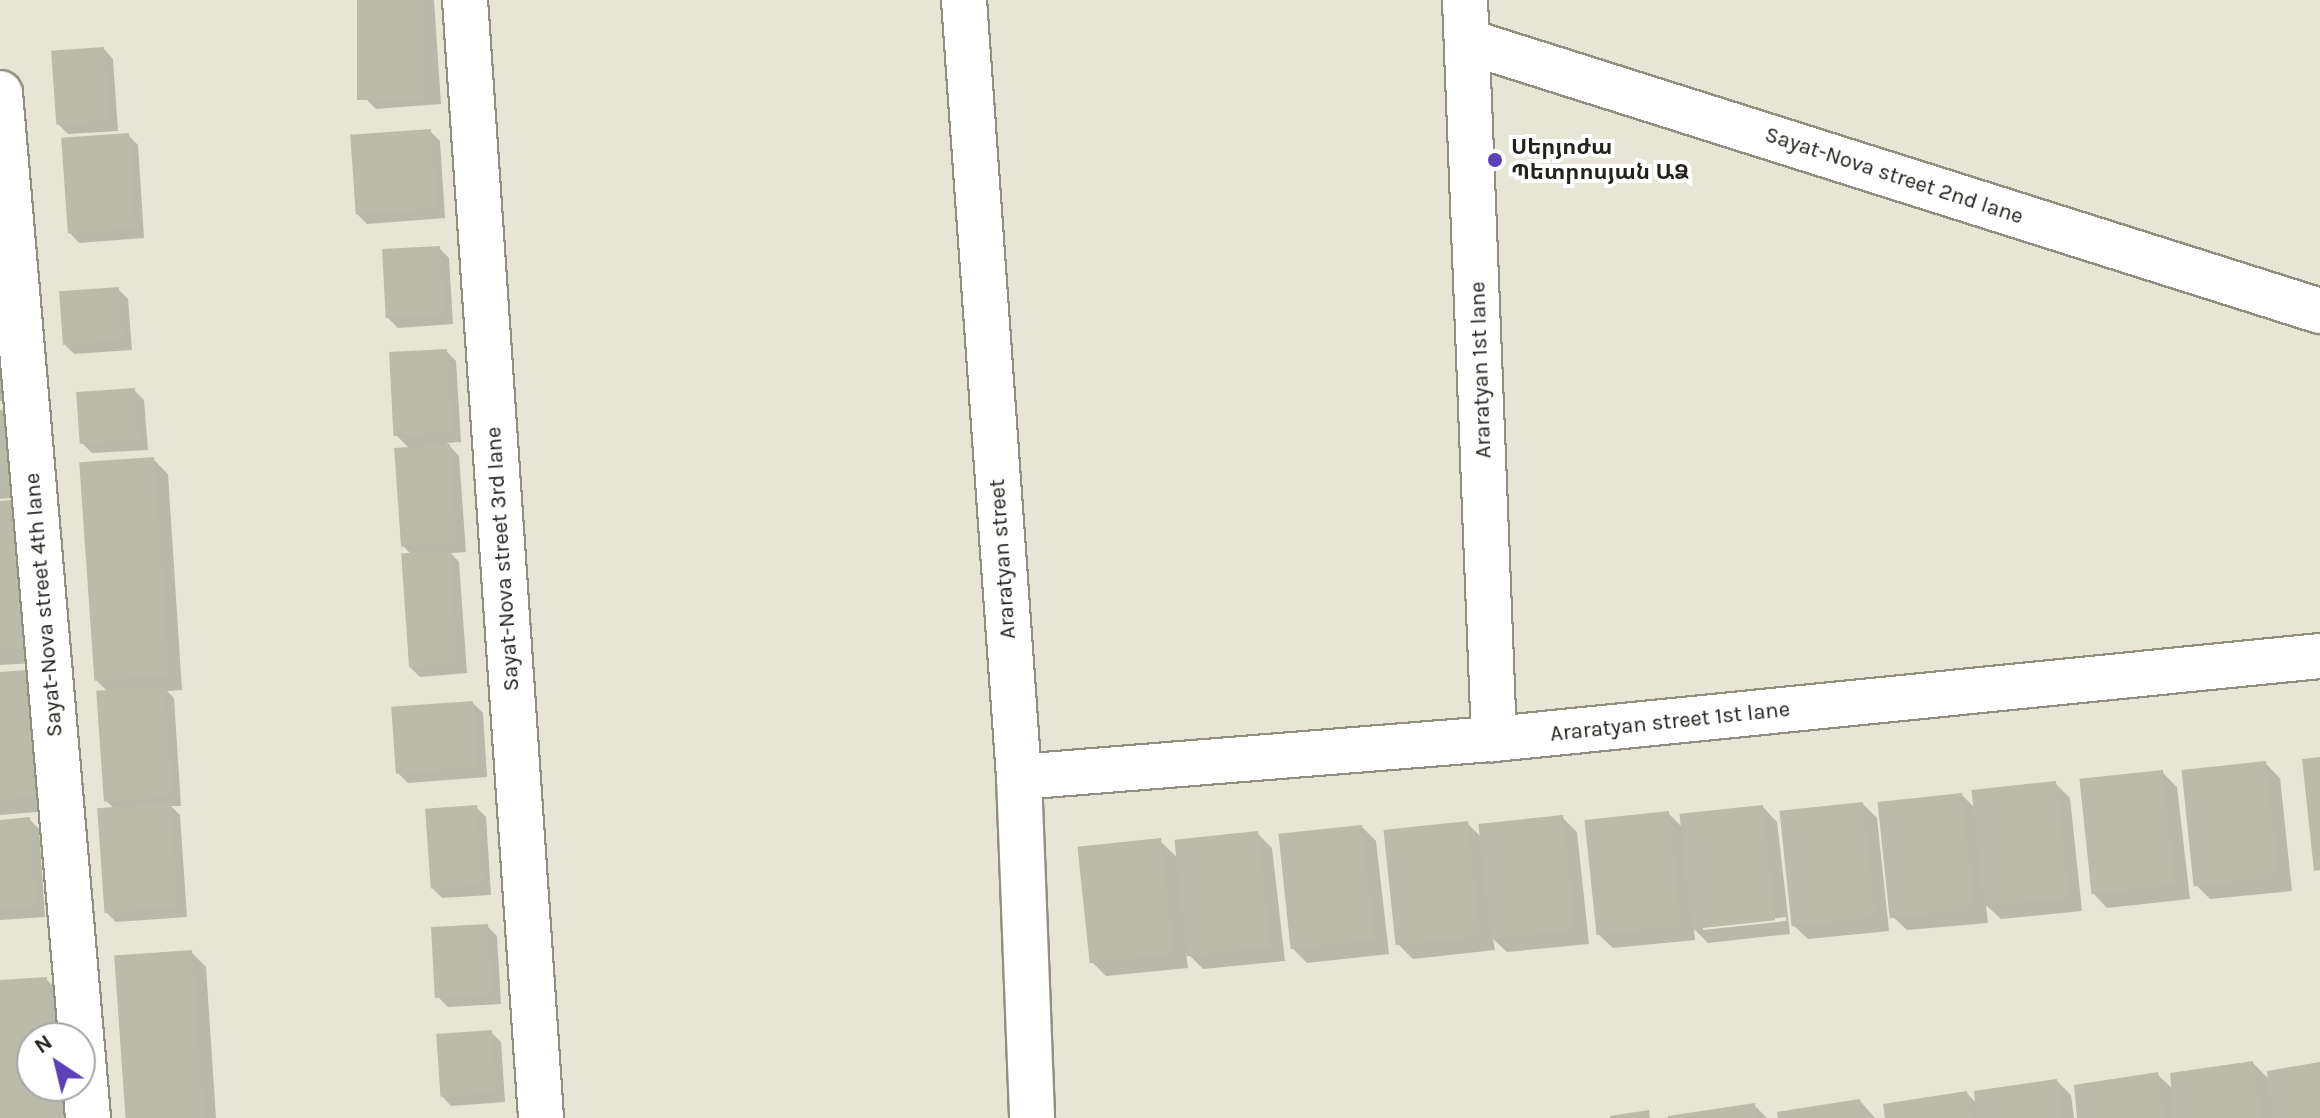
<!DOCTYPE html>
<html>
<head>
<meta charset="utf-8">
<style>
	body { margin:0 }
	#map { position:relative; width:2320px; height:1118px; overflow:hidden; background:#e7e6d6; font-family:Karla,"Noto Sans Armenian",sans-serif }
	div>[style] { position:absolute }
	.shadow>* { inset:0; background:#0003 }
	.building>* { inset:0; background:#bbbbab; transform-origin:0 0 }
	.roads { filter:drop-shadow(2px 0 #908f80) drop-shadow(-2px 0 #908f80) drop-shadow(0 2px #908f80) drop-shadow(0 -2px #908f80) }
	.minor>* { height:44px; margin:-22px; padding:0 22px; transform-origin:22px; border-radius:22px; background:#fff }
	.major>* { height:44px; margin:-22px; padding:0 22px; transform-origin:22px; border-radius:22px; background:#fff }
	.dots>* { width:22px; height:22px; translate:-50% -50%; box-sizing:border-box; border:4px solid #fff; border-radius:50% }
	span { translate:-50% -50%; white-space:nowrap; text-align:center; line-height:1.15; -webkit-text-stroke:8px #fff; paint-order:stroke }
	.poi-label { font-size:22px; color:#22211c; font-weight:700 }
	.left { translate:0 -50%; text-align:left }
	.street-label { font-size:22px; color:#22211c }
	.north { position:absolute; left:16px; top:1022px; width:80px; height:80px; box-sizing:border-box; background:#fff; border:2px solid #a7a6a4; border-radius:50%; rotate:325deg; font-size:22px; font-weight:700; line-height:32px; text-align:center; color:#22211c }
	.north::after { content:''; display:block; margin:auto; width:28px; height:36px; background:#5b40b8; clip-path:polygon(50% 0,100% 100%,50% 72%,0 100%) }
</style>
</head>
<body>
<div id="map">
	<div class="shadow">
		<div style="clip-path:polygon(359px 0,434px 0,441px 104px,376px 109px,366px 99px)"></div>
		<div style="clip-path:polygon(104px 49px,113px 59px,118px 131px,68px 134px,58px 124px)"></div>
		<div style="clip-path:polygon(430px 131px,440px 141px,445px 218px,367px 224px,357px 214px)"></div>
		<div style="clip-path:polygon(128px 135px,138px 145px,144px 238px,79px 243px,70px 233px)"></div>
		<div style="clip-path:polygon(439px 248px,449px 258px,453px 324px,398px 328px,388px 318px)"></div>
		<div style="clip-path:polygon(118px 289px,128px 299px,132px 350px,74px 354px,64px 344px)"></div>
		<div style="clip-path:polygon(0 320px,10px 400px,0 401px)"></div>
		<div style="clip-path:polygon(446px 351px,456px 361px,461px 442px,447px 443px,459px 456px,466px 552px,451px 553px,459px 562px,467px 673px,420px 677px,410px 667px,411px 554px,403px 546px,410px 449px,397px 436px)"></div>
		<div style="clip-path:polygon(134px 390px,144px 400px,148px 450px,92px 453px,82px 443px)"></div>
		<div style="clip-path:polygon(0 412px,22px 497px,0 499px)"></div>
		<div style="clip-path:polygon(153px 459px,168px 474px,182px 690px,167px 691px,174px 698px,181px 806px,171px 806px,180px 815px,187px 917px,116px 922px,106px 912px,115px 809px,106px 801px,108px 692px,96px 680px)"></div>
		<div style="clip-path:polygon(12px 502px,26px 517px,36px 663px,0 665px,0 503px)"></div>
		<div style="clip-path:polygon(26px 672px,40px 687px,49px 811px,0 815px,0 674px)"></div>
		<div style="clip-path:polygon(473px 703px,483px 713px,487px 777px,408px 783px,398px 773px)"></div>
		<div style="clip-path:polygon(2265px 763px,2280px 778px,2292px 891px,2210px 899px,2196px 885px)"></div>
		<div style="clip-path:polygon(2162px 772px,2177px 787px,2190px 899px,2107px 908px,2093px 893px)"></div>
		<div style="clip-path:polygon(2055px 783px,2070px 798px,2082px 911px,2001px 919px,1986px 905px,1988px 923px,1907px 930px,1892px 916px,1962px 795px,1976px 809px)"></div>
		<div style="clip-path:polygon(1863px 804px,1877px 818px,1889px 931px,1808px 939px,1793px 925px)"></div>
		<div style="clip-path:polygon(476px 807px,486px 817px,491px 895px,442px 898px,432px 888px)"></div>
		<div style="clip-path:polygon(evenodd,1763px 807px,1777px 822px,1790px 934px,1708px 943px,1694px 929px,1695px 940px,1613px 948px,1598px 934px,1668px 813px,1683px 828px,1763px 807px,1786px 917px,1786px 921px,1703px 930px,1703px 926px,1786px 917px)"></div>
		<div style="clip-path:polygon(1562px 817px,1577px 832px,1589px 944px,1507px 952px,1493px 939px,1495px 950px,1413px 959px,1398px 944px,1467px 823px,1482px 838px)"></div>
		<div style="clip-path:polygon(29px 819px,39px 829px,45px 917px,0 920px,0 822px)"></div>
		<div style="clip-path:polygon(1362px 827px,1376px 841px,1389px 954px,1307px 963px,1292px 948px)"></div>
		<div style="clip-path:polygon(1257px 833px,1272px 848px,1285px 961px,1203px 969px,1186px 952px,1188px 968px,1106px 976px,1092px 962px,1160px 841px,1178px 858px)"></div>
		<div style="clip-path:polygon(487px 926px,497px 936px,501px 1004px,448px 1007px,438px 997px)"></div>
		<div style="clip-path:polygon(191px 952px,206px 967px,216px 1118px,127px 1118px)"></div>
		<div style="clip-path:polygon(46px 979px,61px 994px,64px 1038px,32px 1038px,32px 1086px,67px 1086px,69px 1118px,0 1118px,0 982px)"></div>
		<div style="clip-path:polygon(491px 1032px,501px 1042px,505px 1102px,451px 1106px,442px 1096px)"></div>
		<div style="clip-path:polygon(2253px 1063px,2270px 1080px,2320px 1064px,2320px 1118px,2079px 1118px,2157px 1074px,2174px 1090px)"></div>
		<div style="clip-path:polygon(2057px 1081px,2071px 1095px,2074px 1118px,1887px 1118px,1967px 1093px,1977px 1104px)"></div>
		<div style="clip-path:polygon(1860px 1101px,1875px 1118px,1780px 1118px)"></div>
		<div style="clip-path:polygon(1754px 1105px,1767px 1118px,1674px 1118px)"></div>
	</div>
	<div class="building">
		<div style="left:357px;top:0;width:68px;height:100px"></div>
		<div style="left:104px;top:47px;width:74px;height:53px;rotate:86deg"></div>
		<div style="left:431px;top:129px;width:80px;height:81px;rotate:86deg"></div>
		<div style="left:129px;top:133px;width:96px;height:68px;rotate:86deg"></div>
		<div style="left:440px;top:246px;width:69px;height:58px;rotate:87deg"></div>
		<div style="left:119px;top:287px;width:54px;height:60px;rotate:86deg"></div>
		<div style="left:447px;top:349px;width:84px;height:58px;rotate:87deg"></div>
		<div style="left:135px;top:388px;width:52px;height:59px;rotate:86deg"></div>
		<div style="clip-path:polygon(0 410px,8px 410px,13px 488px,0 489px)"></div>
		<div style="left:450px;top:444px;width:99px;height:56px;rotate:86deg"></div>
		<div style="left:154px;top:457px;width:219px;height:75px;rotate:86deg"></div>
		<div style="clip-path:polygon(13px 500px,23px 649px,0 650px,0 501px)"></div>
		<div style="left:450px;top:550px;width:114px;height:49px;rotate:86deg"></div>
		<div style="clip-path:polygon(26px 670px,35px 797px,0 800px,0 672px)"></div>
		<div style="left:165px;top:686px;width:111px;height:69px;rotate:86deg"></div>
		<div style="left:473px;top:701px;width:67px;height:82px;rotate:86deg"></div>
		<div style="clip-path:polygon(2320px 757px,2320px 870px,2314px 871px,2302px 759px)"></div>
		<div style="left:2266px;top:761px;width:117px;height:85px;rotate:84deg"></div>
		<div style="left:2163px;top:770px;width:116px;height:84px;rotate:84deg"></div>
		<div style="left:2056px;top:781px;width:117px;height:85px;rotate:84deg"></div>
		<div style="left:1962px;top:793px;width:117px;height:85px;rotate:84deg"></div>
		<div style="left:1863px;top:802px;width:116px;height:84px;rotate:84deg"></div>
		<div style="left:171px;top:803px;width:105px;height:74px;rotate:86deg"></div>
		<div style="left:477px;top:805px;width:80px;height:52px;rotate:86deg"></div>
		<div style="left:1763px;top:805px;width:116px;height:84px;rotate:84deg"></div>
		<div style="left:1669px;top:811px;width:116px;height:85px;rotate:84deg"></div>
		<div style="left:1563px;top:815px;width:116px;height:85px;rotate:84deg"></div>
		<div style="clip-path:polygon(30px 817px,36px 908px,0 910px,0 820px)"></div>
		<div style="left:1468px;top:821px;width:116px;height:85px;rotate:84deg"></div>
		<div style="left:1362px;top:825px;width:116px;height:84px;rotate:84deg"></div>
		<div style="left:1258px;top:831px;width:117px;height:84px;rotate:84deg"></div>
		<div style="left:1161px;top:838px;width:117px;height:84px;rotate:84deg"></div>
		<div style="left:488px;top:924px;width:71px;height:57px;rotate:87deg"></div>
		<div style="left:192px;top:950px;width:168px;height:78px;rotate:86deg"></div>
		<div style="clip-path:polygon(47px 977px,51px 1038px,32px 1038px,32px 1086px,54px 1086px,57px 1118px,0 1118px,0 980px)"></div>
		<div style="left:492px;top:1030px;width:63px;height:56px;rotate:86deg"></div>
		<div style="clip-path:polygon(2253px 1061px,2260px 1118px,2174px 1118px,2170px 1073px)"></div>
		<div style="clip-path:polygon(2320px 1062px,2320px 1118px,2272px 1118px,2267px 1071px)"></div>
		<div style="clip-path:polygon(2158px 1072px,2163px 1118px,2077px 1118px,2074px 1085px)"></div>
		<div style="clip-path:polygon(2057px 1079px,2061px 1118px,1976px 1118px,1974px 1091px)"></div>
		<div style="clip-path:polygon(1967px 1091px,1970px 1118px,1885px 1118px,1883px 1104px)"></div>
		<div style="clip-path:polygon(1860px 1099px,1863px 1118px,1778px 1118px,1777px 1112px)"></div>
		<div style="clip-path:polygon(1755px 1103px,1756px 1118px,1668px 1118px,1668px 1116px)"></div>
		<div style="clip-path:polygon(1649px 1110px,1650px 1118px,1610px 1118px,1610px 1116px)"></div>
	</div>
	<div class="roads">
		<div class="minor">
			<div style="left:465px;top:0;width:1121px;rotate:86.11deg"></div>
			<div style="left:1465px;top:0;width:740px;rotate:87.75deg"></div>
			<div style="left:1469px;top:42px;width:893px;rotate:17.54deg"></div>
			<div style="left:0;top:93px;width:1029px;rotate:85.09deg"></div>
			<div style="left:1019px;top:777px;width:477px;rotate:-4.6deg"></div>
			<div style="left:1494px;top:739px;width:830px;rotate:-5.74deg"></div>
		</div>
		<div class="major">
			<div style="left:964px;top:0;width:779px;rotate:85.95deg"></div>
			<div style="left:1019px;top:777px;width:341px;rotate:87.8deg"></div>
		</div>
	</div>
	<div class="dots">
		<div style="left:1495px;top:160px;background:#5b40b8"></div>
	</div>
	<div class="poi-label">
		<span class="left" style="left:1511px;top:160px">Սերյոժա<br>Պետրոսյան ԱՁ</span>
	</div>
	<div class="street-label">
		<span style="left:1894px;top:176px;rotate:18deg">Sayat-Nova street 2nd lane</span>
		<span style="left:1481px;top:370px;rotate:-92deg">Araratyan 1st lane</span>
		<span style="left:503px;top:559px;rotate:-94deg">Sayat-Nova street 3rd lane</span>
		<span style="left:1003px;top:559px;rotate:-94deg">Araratyan street</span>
		<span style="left:44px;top:605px;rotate:-95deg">Sayat-Nova street 4th lane</span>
		<span style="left:1670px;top:722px;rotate:-6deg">Araratyan street 1st lane</span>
	</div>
	<div class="north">N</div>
</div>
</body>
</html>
